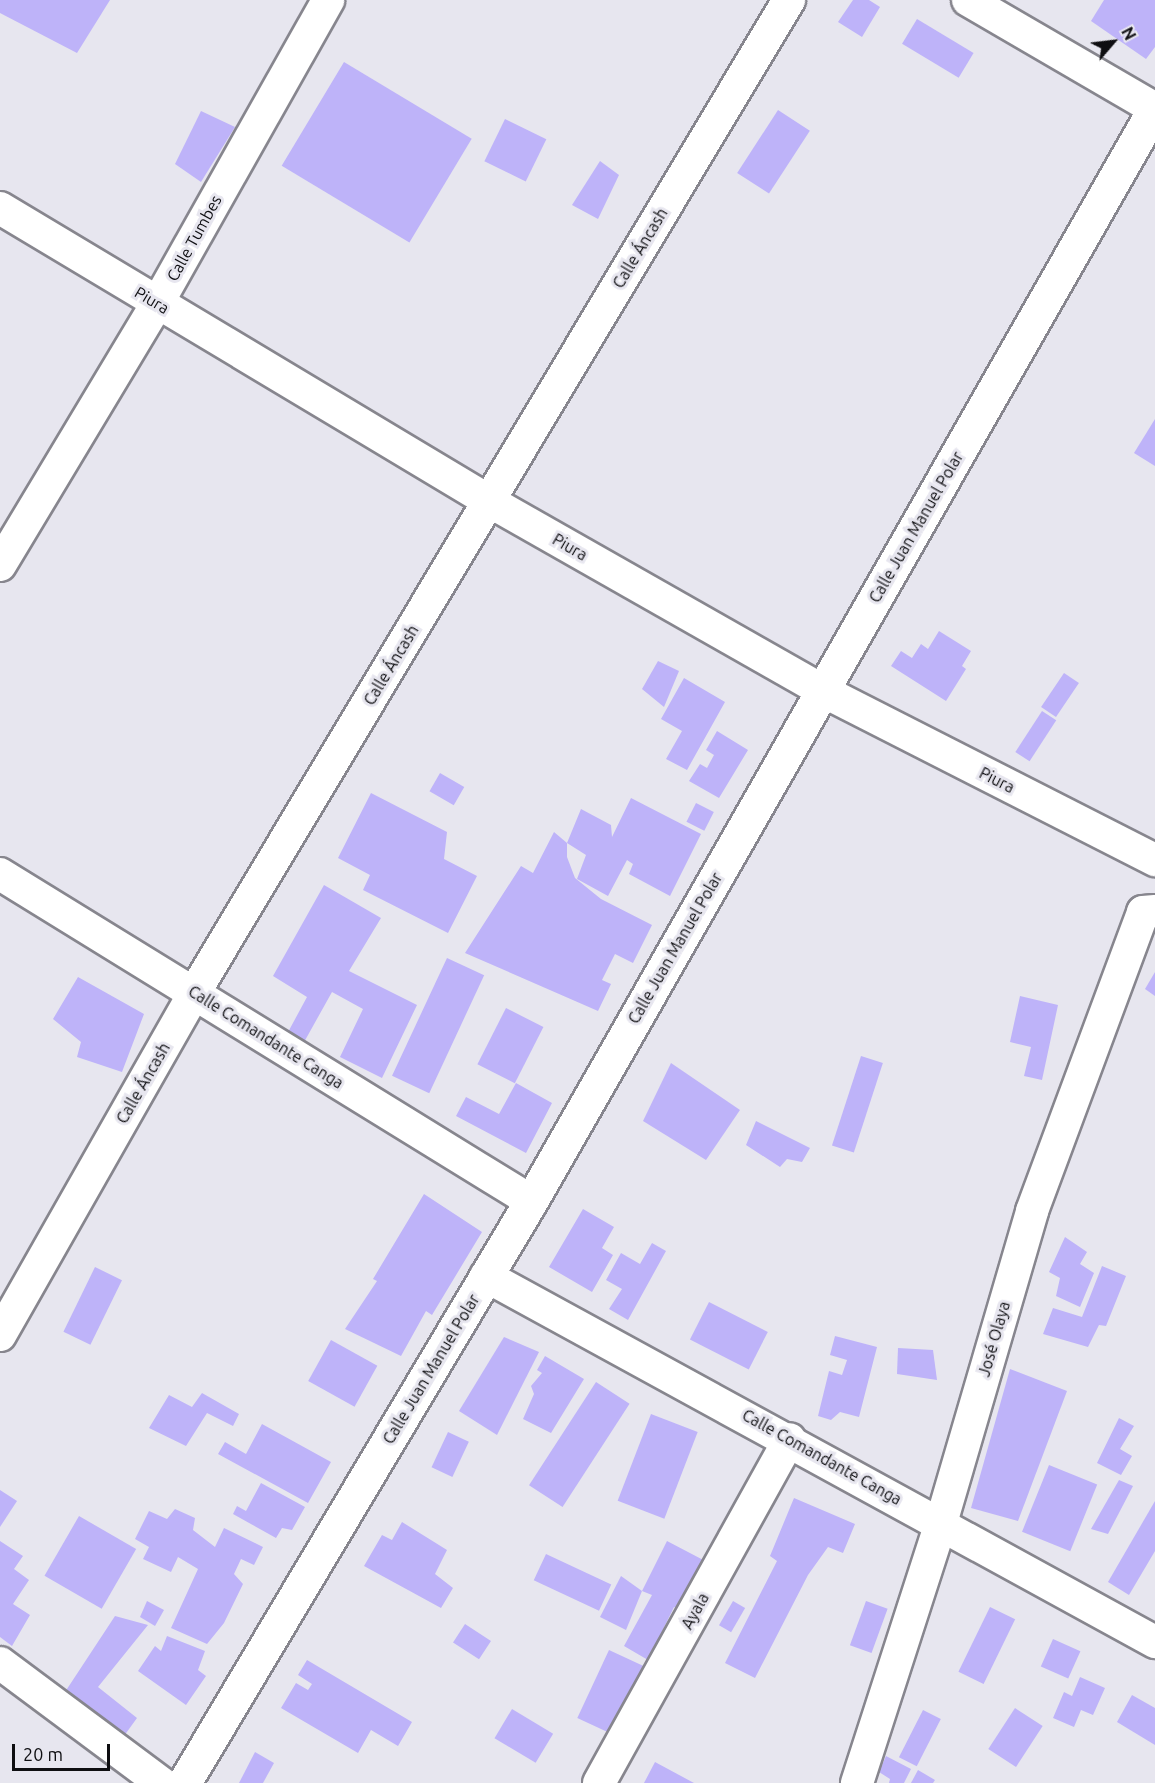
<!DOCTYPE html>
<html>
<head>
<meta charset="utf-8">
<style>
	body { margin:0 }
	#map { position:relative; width:1155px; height:1783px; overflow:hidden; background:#e7e6ef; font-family:Ubuntu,sans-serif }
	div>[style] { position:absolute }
	.building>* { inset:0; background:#beb3f9; transform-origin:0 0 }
	.roads { filter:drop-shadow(2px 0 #87868e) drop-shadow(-2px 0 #87868e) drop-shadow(0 2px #87868e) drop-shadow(0 -2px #87868e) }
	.street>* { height:32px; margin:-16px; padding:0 16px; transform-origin:16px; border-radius:16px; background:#fff }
	.secondary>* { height:33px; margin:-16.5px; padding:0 16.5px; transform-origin:16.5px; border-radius:16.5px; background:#fff }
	span { translate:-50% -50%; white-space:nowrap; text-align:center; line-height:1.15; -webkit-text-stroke:6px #e7e6ef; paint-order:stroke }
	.street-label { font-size:16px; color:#0e0e11 }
	.north { position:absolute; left:1083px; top:12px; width:60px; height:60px; -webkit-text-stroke:4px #e7e6ef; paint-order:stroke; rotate:62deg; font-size:16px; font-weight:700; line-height:24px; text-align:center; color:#0e0e11 }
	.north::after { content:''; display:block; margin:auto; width:21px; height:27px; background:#0e0e11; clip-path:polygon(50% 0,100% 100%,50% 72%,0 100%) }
	.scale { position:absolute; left:12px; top:1744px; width:98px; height:27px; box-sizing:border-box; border:3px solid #0e0e11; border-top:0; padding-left:8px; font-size:18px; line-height:21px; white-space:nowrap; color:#0e0e11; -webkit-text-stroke:4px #e7e6ef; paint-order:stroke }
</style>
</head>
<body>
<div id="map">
	<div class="building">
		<div style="clip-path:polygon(0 0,110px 0,77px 53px,0 13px)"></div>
		<div style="clip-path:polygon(853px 0,869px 0,880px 7px,862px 37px,838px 22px)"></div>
		<div style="clip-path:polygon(1104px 0,1155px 0,1155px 47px,1146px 59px,1091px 21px)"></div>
		<div style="left:917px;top:19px;width:66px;height:29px;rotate:31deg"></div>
		<div style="left:344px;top:62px;width:149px;height:121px;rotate:31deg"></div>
		<div style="left:778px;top:110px;width:38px;height:75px;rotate:33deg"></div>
		<div style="clip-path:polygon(201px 111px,235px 127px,201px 182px,175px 164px)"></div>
		<div style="left:505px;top:119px;width:46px;height:47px;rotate:26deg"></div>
		<div style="clip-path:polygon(600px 161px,619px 175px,598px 219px,572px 205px)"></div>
		<div style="clip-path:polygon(1155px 419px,1155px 466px,1134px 453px)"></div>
		<div style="clip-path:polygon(939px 631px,971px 651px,962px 666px,966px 669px,946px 701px,891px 666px,901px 651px,912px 658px,921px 644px,928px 649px)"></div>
		<div style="clip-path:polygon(658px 661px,679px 671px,664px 707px,642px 689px)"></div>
		<div style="left:1064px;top:673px;width:18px;height:41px;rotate:34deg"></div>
		<div style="clip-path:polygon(684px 678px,725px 702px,687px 770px,666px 759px,682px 731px,661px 719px)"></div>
		<div style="left:1042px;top:711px;width:17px;height:49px;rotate:33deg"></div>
		<div style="clip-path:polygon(717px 731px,748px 750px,719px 798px,689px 781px,700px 764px,707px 768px,714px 755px,706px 750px)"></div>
		<div style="left:440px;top:773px;width:28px;height:21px;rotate:30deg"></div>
		<div style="clip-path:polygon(371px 793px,447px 832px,444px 859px,477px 876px,448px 933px,363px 890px,370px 875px,338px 858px)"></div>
		<div style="clip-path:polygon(631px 798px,701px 834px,670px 896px,629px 874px,633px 864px,627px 860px,608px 896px,577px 879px,586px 855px,567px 843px,581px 809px,611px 825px,612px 837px)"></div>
		<div style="left:696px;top:803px;width:20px;height:21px;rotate:27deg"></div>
		<div style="clip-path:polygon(554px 832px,567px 843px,567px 857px,575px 878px,601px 899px,652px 925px,633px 963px,615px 954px,602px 980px,611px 984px,598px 1011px,465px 953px,521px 866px,533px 873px)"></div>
		<div style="clip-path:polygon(324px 885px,381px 918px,349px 971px,417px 1005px,382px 1078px,340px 1057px,363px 1009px,332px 992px,303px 1044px,287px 1034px,307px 997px,273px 976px)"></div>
		<div style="left:447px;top:958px;width:41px;height:130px;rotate:25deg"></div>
		<div style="clip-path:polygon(1155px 972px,1155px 996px,1145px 989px)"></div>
		<div style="clip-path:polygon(78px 977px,144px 1014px,122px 1072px,77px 1057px,81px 1042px,53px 1019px)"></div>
		<div style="clip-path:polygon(1020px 996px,1058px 1005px,1042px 1080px,1024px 1076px,1031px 1047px,1010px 1042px)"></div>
		<div style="left:506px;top:1008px;width:42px;height:63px;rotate:27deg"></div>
		<div style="left:861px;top:1056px;width:23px;height:94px;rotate:18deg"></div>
		<div style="clip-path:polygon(671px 1063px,740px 1110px,706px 1160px,643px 1121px)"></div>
		<div style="clip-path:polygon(516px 1083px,552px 1103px,526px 1153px,456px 1116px,466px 1097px,499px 1114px)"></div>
		<div style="clip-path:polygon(756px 1121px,810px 1148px,802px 1162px,787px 1159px,780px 1167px,746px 1145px)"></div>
		<div style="clip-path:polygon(424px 1194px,482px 1232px,432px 1315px,426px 1311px,401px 1356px,345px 1329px,377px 1281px,373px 1279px)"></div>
		<div style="clip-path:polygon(583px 1209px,614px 1227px,602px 1248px,613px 1255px,592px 1292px,549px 1267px)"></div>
		<div style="clip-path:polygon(1065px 1237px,1087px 1252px,1080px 1264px,1094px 1273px,1080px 1307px,1056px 1296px,1060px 1278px,1049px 1272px)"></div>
		<div style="clip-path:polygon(652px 1243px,666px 1251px,628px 1320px,609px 1309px,622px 1289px,606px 1280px,621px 1253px,640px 1264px)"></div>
		<div style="clip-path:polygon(1102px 1266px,1126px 1276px,1106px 1326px,1099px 1325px,1088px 1347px,1043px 1334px,1053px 1308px,1082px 1317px)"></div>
		<div style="left:95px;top:1267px;width:30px;height:72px;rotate:26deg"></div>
		<div style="left:709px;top:1302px;width:66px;height:42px;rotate:27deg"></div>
		<div style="clip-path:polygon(835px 1336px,877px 1347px,859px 1417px,840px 1412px,831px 1420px,818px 1416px,829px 1371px,842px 1375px,847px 1360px,830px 1355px)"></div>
		<div style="clip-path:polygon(504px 1337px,539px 1352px,497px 1435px,459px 1411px)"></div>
		<div style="left:331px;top:1340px;width:53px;height:47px;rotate:29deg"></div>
		<div style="clip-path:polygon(898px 1348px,933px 1350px,937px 1380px,897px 1374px)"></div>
		<div style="clip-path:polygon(545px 1356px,584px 1379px,551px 1433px,523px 1419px,534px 1394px,531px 1386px,542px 1373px,537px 1370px)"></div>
		<div style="clip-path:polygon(1010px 1369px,1067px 1391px,1018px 1521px,971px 1508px)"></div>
		<div style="left:596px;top:1382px;width:40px;height:123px;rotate:33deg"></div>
		<div style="clip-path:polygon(202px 1393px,239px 1414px,233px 1426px,207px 1413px,186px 1446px,149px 1428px,169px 1395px,192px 1407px)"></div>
		<div style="left:651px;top:1414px;width:50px;height:93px;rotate:21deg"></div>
		<div style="clip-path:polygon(1119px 1418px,1134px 1426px,1120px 1449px,1132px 1456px,1121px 1475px,1097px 1463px)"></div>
		<div style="clip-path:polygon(262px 1424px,331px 1462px,308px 1503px,218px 1454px,225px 1442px,246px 1454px)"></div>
		<div style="left:448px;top:1432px;width:23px;height:39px;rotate:25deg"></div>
		<div style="left:1049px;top:1465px;width:52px;height:72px;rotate:22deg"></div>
		<div style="clip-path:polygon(1119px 1480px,1133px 1486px,1108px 1534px,1091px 1529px)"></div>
		<div style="clip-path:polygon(261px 1483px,305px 1507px,292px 1530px,282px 1528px,276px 1538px,233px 1514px,237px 1506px,246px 1511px)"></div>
		<div style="clip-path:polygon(0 1490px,17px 1501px,0 1527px)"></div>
		<div style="clip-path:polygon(794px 1498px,855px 1524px,843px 1553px,828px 1547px,808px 1575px,755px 1678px,725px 1663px,777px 1561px,770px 1556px)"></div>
		<div style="clip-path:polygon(1155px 1501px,1155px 1551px,1129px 1595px,1108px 1582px)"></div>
		<div style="clip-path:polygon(175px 1509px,195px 1518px,193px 1530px,215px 1547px,224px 1528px,263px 1547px,254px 1565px,241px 1559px,234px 1574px,243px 1584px,224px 1623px,207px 1644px,171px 1628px,198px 1569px,178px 1557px,171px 1572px,143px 1559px,149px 1547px,135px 1539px,149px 1511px,167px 1519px)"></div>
		<div style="left:79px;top:1516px;width:66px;height:69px;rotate:30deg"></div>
		<div style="clip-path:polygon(402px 1522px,447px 1550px,435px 1574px,453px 1588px,441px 1608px,364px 1566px,382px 1535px,392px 1540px)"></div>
		<div style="clip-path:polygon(0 1541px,23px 1556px,14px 1569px,29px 1580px,13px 1604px,30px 1615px,12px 1646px,0 1637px)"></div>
		<div style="clip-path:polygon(667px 1541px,709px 1563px,681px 1610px,674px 1607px,648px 1660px,624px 1646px,652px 1595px,642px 1591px)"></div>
		<div style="left:546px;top:1554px;width:72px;height:29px;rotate:25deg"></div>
		<div style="clip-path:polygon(621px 1576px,642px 1591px,626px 1630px,600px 1617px)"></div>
		<div style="clip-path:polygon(147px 1601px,164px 1610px,155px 1626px,140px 1617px)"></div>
		<div style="left:733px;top:1601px;width:14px;height:28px;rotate:30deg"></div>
		<div style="left:866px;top:1601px;width:23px;height:47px;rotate:20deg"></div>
		<div style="left:990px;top:1607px;width:28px;height:72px;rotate:26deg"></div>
		<div style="clip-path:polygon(115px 1616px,148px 1625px,98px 1687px,137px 1718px,124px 1736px,65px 1692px)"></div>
		<div style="left:465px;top:1624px;width:31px;height:22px;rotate:33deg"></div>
		<div style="clip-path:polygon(167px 1636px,205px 1651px,198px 1670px,206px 1676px,186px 1705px,138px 1671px,155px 1646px,161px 1651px)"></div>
		<div style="left:1053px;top:1639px;width:30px;height:30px;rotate:24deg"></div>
		<div style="left:609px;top:1650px;width:44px;height:75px;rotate:25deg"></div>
		<div style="clip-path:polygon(307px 1660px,412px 1722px,398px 1746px,371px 1730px,358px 1753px,281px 1708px,296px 1683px,308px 1690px,312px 1684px,298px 1675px)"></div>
		<div style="clip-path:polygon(1080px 1677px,1105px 1688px,1093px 1715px,1081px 1710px,1074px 1727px,1053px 1718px,1064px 1692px,1072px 1696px)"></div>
		<div style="clip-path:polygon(1132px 1695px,1155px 1708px,1155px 1745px,1117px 1722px)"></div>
		<div style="left:1015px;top:1708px;width:33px;height:49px;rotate:33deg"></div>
		<div style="left:512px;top:1709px;width:48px;height:34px;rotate:31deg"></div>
		<div style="left:923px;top:1710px;width:20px;height:53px;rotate:27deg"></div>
		<div style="clip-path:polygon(255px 1752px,274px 1763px,263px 1783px,239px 1783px)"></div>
		<div style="clip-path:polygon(886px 1756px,911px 1769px,904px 1783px,889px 1783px,890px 1779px,879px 1772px)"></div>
		<div style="clip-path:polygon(655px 1762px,694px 1783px,644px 1783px)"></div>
		<div style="clip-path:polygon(918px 1770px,935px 1780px,933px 1783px,911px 1783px)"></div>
	</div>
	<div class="roads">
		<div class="street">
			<div style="left:968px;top:0;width:216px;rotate:30.2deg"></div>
			<div style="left:0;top:208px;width:570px;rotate:30.93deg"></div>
			<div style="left:489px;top:501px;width:384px;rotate:29.6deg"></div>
			<div style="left:823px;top:691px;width:373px;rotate:27deg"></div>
			<div style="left:0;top:565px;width:305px;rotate:-59deg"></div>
			<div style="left:157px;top:304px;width:349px;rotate:-60.6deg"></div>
			<div style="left:0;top:874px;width:624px;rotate:31.63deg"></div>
			<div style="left:486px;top:1276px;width:763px;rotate:28.68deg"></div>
			<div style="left:0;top:1335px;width:393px;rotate:-60.4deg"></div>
			<div style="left:194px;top:993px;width:1158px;rotate:-59.07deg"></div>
			<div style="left:0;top:1663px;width:201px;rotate:36.7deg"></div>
			<div style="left:599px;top:1783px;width:393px;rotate:-61deg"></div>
			<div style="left:857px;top:1783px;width:273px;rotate:-72.1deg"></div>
			<div style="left:941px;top:1523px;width:325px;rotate:-73.7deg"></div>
			<div style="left:1032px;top:1211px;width:319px;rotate:-69.6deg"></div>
			<div style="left:1143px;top:912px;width:12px;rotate:-5deg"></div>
		</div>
		<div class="secondary">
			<div style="left:184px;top:1783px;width:678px;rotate:-59.2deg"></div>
			<div style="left:531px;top:1201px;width:1259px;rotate:-60.28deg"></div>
		</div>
	</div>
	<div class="street-label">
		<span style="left:194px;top:238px;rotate:-61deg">Calle Tumbes</span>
		<span style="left:640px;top:248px;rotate:-59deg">Calle Áncash</span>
		<span style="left:152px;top:300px;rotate:31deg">Piura</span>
		<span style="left:916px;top:527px;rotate:-60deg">Calle Juan Manuel Polar</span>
		<span style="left:570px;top:547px;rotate:30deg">Piura</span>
		<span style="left:391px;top:665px;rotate:-59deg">Calle Áncash</span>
		<span style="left:997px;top:780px;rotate:27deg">Piura</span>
		<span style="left:675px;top:948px;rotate:-60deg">Calle Juan Manuel Polar</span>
		<span style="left:266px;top:1037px;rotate:32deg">Calle Comandante Canga</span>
		<span style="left:143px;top:1083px;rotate:-60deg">Calle Áncash</span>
		<span style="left:994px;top:1339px;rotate:-74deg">José Olaya</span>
		<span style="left:431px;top:1369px;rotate:-59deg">Calle Juan Manuel Polar</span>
		<span style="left:822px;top:1457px;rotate:29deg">Calle Comandante Canga</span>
		<span style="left:695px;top:1611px;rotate:-61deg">Ayala</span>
	</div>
	<div class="north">N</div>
	<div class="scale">20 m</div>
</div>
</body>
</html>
